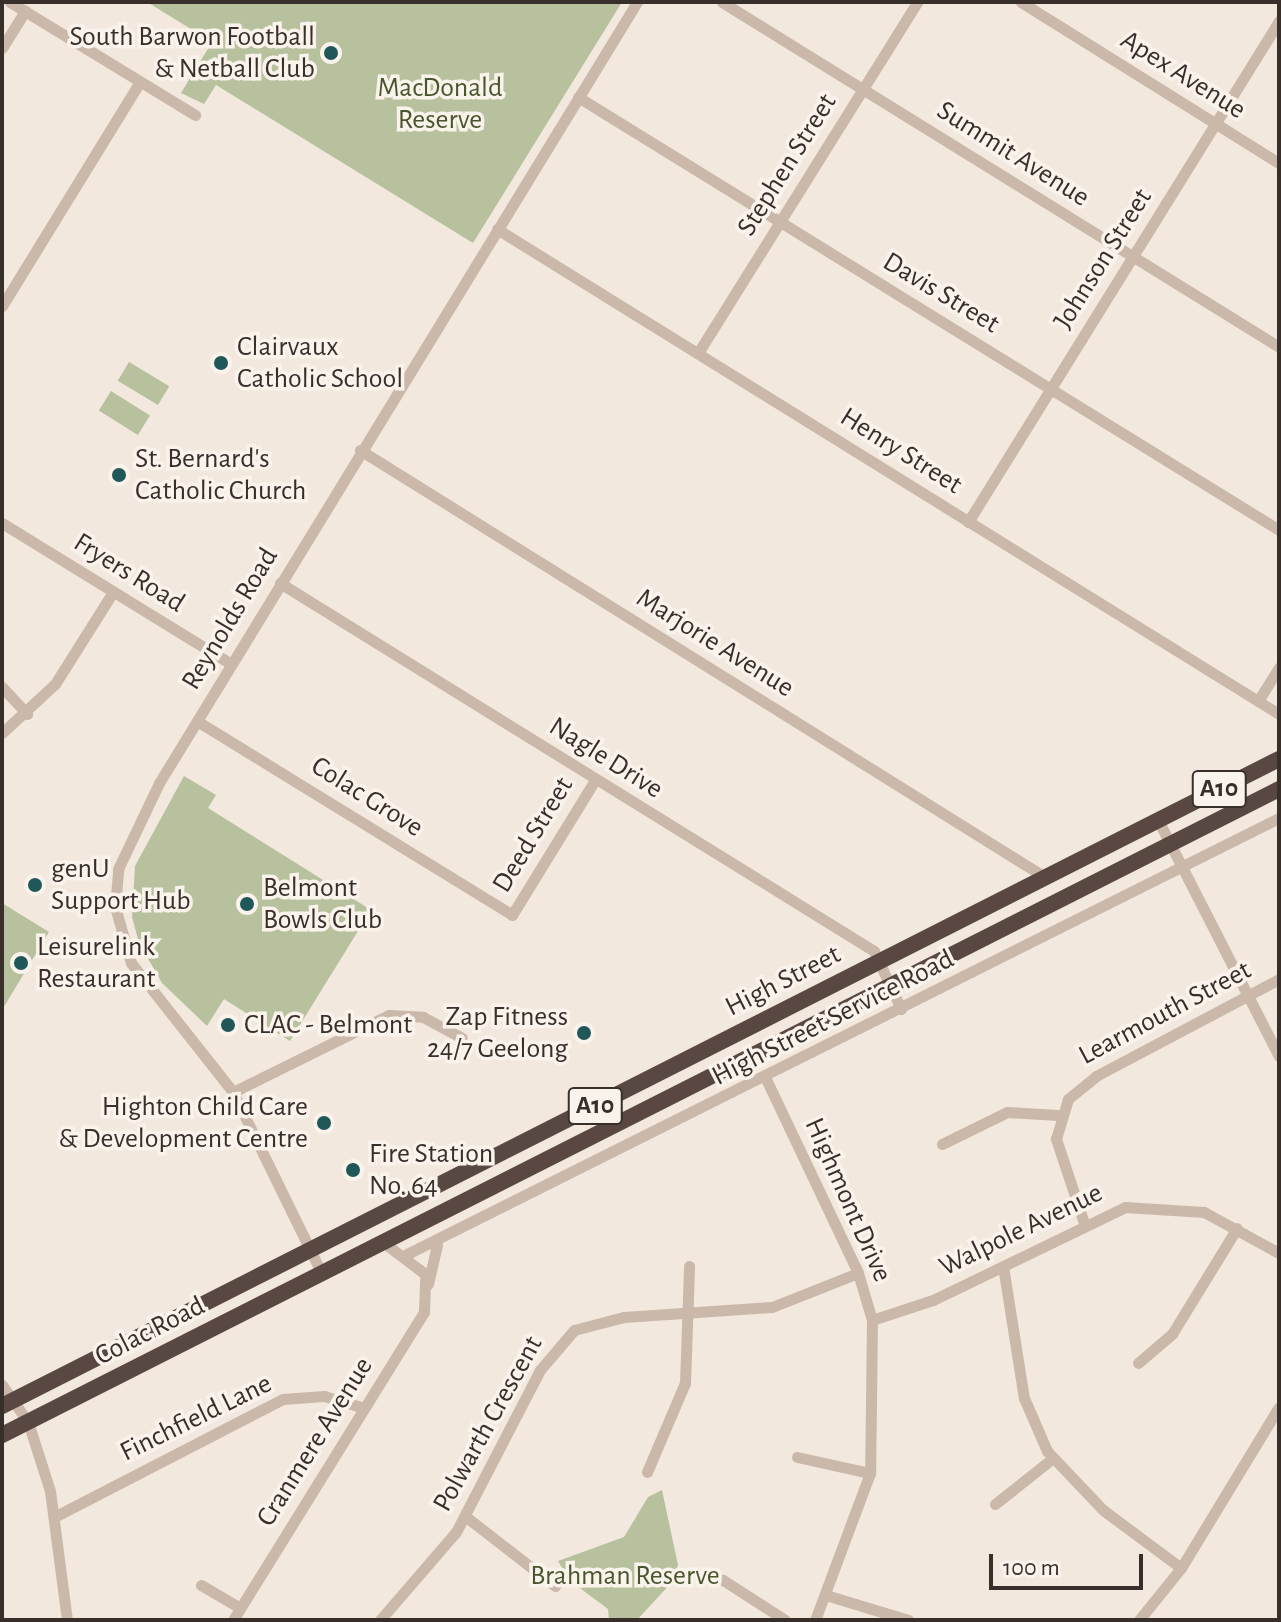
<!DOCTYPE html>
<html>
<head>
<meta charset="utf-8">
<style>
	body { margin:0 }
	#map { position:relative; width:1281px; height:1622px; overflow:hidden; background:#f2e8de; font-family:"Alegreya Sans",sans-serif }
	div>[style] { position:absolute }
	.green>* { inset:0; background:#b7c19e; transform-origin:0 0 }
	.minor>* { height:11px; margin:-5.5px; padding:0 5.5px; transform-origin:5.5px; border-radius:5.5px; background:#cab8aa }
	.highway>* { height:16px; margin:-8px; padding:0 8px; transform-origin:8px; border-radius:8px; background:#594841 }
	.dots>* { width:22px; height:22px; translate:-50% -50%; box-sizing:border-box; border:4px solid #faf3eb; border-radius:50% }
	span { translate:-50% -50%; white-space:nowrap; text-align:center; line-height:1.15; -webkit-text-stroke:7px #faf3eb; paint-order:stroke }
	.shield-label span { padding:2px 6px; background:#faf3eb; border:2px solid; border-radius:6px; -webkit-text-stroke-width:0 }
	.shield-label { font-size:26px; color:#382e2a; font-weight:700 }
	.poi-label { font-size:28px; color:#382e2a }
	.right { translate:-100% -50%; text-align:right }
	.left { translate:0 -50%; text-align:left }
	.street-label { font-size:28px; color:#382e2a }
	.park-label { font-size:28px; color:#48562e }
	.frame { position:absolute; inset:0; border:4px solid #382e2a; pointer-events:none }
	.scale { position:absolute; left:989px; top:1554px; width:154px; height:36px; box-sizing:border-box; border:4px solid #382e2a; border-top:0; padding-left:10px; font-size:24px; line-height:28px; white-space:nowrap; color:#382e2a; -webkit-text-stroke:6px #faf3eb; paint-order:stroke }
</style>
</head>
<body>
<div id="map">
	<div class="green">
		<div style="clip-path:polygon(147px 2px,622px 2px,473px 243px,216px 85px,204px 104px,181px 93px,212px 42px)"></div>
		<div style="left:129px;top:362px;width:47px;height:22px;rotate:31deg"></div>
		<div style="left:111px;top:391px;width:46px;height:23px;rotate:32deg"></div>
		<div style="clip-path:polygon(184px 776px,216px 795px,208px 808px,371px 910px,290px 1041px,224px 999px,207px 1026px,162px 983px,139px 943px,132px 917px,135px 866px)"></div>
		<div style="clip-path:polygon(2px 903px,49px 932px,2px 1010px)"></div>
		<div style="clip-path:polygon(662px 1490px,678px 1565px,672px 1582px,637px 1620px,609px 1620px,608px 1609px,569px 1580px,558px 1561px,624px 1537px,648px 1497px)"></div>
	</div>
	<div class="minor">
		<div style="left:10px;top:2px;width:217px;rotate:31.4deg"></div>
		<div style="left:722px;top:2px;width:655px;rotate:31.77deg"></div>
		<div style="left:1021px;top:2px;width:304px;rotate:32deg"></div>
		<div style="left:2px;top:48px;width:44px;rotate:-58.1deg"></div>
		<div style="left:578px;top:97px;width:824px;rotate:31.7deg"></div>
		<div style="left:497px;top:229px;width:920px;rotate:31.81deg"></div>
		<div style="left:2px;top:306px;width:263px;rotate:-58.4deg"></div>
		<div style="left:698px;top:353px;width:414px;rotate:-58deg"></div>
		<div style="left:360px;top:450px;width:807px;rotate:31.94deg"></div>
		<div style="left:968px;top:522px;width:590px;rotate:-58.17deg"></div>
		<div style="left:2px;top:523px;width:269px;rotate:31.6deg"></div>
		<div style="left:280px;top:583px;width:699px;rotate:31.78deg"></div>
		<div style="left:874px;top:951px;width:64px;rotate:65deg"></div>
		<div style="left:2px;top:687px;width:37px;rotate:47deg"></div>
		<div style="left:1258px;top:701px;width:39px;rotate:-58deg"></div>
		<div style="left:197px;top:721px;width:370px;rotate:31.6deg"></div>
		<div style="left:512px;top:915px;width:158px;rotate:-58.4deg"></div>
		<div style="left:2px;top:733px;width:72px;rotate:-42.8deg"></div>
		<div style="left:55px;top:684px;width:109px;rotate:-57.8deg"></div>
		<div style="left:1158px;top:820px;width:265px;rotate:62.9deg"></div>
		<div style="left:766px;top:1079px;width:215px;rotate:64.6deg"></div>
		<div style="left:858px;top:1273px;width:49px;rotate:73.4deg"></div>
		<div style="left:872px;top:1320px;width:153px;rotate:90.7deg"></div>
		<div style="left:870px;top:1473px;width:157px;rotate:110.5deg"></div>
		<div style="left:233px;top:1092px;width:174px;rotate:-26.3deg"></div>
		<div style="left:389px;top:1015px;width:34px;rotate:3deg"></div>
		<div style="left:423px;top:1017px;width:44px;rotate:28.3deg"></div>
		<div style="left:942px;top:1144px;width:72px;rotate:-26.2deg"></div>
		<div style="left:1007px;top:1112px;width:51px;rotate:3.4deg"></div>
		<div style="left:1084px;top:1223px;width:89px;rotate:-108.4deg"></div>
		<div style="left:1056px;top:1139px;width:42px;rotate:-73.3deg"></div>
		<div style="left:1068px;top:1099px;width:36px;rotate:-39deg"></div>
		<div style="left:1096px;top:1076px;width:207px;rotate:-27.9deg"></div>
		<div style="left:407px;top:1254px;width:975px;rotate:-26.57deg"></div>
		<div style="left:1003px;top:1266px;width:134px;rotate:81deg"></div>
		<div style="left:1024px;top:1398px;width:58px;rotate:66.5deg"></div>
		<div style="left:1047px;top:1451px;width:81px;rotate:46.5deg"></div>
		<div style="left:1103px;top:1510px;width:97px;rotate:36.6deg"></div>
		<div style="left:322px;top:1274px;width:203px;rotate:-116.1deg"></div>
		<div style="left:233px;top:1092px;width:164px;rotate:-128.3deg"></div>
		<div style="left:131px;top:963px;width:58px;rotate:-105.9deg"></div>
		<div style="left:115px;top:907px;width:38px;rotate:-85deg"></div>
		<div style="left:118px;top:869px;width:95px;rotate:-64.5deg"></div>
		<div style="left:159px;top:783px;width:916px;rotate:-58.53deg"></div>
		<div style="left:428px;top:1284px;width:40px;rotate:-77deg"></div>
		<div style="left:872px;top:1320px;width:64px;rotate:-18.2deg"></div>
		<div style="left:933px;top:1300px;width:213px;rotate:-25.8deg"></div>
		<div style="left:1125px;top:1207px;width:79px;rotate:3.6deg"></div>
		<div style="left:1204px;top:1212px;width:85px;rotate:28.7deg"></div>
		<div style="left:1138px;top:1363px;width:45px;rotate:-40.5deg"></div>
		<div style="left:1172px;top:1334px;width:124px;rotate:-58.5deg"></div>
		<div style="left:2px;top:1385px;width:45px;rotate:54.9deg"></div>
		<div style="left:28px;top:1422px;width:72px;rotate:72.3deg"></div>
		<div style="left:50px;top:1491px;width:130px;rotate:82.5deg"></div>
		<div style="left:797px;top:1457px;width:75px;rotate:12.4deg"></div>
		<div style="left:647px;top:1472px;width:97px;rotate:-66.9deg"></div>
		<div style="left:685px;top:1383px;width:117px;rotate:-88deg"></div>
		<div style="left:995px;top:1504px;width:74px;rotate:-38.4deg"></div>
		<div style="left:56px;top:1516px;width:255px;rotate:-27.3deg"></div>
		<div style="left:283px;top:1399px;width:41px;rotate:-4.2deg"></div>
		<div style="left:324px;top:1396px;width:42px;rotate:16.7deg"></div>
		<div style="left:465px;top:1516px;width:114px;rotate:37.9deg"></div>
		<div style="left:700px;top:1576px;width:23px;rotate:10deg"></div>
		<div style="left:723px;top:1580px;width:74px;rotate:32.8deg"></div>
		<div style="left:201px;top:1585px;width:45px;rotate:30.5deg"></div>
		<div style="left:829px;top:1596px;width:83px;rotate:16.9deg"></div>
		<div style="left:233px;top:1620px;width:362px;rotate:-58.2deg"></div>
		<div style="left:424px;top:1312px;width:38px;rotate:-88deg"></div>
		<div style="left:425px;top:1274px;width:51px;rotate:-142.9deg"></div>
		<div style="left:380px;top:1620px;width:116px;rotate:-49.2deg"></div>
		<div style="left:456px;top:1532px;width:182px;rotate:-62.6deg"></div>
		<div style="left:540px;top:1370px;width:52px;rotate:-49.6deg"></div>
		<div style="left:574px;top:1330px;width:52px;rotate:-14.6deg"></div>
		<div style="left:624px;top:1317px;width:148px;rotate:-3.9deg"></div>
		<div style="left:772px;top:1307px;width:92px;rotate:-21.6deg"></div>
		<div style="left:1139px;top:1620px;width:67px;rotate:-51.1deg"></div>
		<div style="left:1181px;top:1568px;width:188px;rotate:-58.7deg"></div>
	</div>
	<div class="highway">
		<div style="left:2px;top:1406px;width:1432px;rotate:-26.87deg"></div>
		<div style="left:2px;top:1435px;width:1431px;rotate:-26.83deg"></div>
	</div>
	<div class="dots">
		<div style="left:331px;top:53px;background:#205759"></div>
		<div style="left:221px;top:363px;background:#205759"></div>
		<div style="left:119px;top:475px;background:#205759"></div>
		<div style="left:35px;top:885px;background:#205759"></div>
		<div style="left:247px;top:904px;background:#205759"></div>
		<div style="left:21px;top:963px;background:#205759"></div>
		<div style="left:228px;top:1025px;background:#205759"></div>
		<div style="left:584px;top:1033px;background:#205759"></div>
		<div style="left:324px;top:1123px;background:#205759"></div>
		<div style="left:353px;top:1170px;background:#205759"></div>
	</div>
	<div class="shield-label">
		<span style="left:1219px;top:789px">A10</span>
		<span style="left:595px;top:1106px">A10</span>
	</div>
	<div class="poi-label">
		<span class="right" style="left:315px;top:53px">South Barwon Football<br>&amp; Netball Club</span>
		<span class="left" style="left:237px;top:363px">Clairvaux<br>Catholic School</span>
		<span class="left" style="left:135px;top:475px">St. Bernard's<br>Catholic Church</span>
		<span class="left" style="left:51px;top:885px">genU<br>Support Hub</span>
		<span class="left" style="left:263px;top:904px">Belmont<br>Bowls Club</span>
		<span class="left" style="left:37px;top:963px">Leisurelink<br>Restaurant</span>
		<span class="right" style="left:568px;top:1033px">Zap Fitness<br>24/7 Geelong</span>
		<span class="left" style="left:244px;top:1025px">CLAC - Belmont</span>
		<span class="right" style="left:308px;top:1123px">Highton Child Care<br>&amp; Development Centre</span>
		<span class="left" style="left:369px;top:1170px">Fire Station<br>No. 64</span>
	</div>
	<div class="street-label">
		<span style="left:1183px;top:75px;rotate:32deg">Apex Avenue</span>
		<span style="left:1013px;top:154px;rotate:32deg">Summit Avenue</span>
		<span style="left:787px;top:165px;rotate:-58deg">Stephen Street</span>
		<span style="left:1103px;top:259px;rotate:-58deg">Johnson Street</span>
		<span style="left:941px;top:293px;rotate:31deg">Davis Street</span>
		<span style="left:901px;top:451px;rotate:32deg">Henry Street</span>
		<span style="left:129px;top:573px;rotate:32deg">Fryers Road</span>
		<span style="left:230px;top:619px;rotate:-59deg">Reynolds Road</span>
		<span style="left:715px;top:643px;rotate:32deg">Marjorie Avenue</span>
		<span style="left:606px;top:758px;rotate:32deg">Nagle Drive</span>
		<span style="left:367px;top:797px;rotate:32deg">Colac Grove</span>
		<span style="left:533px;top:835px;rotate:-59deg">Deed Street</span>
		<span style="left:783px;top:981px;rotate:-27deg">High Street</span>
		<span style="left:1165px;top:1013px;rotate:-28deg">Learmouth Street</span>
		<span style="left:833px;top:1018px;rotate:-27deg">High Street Service Road</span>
		<span style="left:848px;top:1200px;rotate:66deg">Highmont Drive</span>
		<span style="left:1021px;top:1230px;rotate:-26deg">Walpole Avenue</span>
		<span style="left:150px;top:1331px;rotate:-27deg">Colac Road</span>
		<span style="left:196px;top:1418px;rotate:-26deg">Finchfield Lane</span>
		<span style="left:488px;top:1424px;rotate:-61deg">Polwarth Crescent</span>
		<span style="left:315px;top:1442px;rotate:-58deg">Cranmere Avenue</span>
	</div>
	<div class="park-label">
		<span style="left:440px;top:104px">MacDonald<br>Reserve</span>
		<span style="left:625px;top:1576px">Brahman Reserve</span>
	</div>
	<div class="frame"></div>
	<div class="scale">100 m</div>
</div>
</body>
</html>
